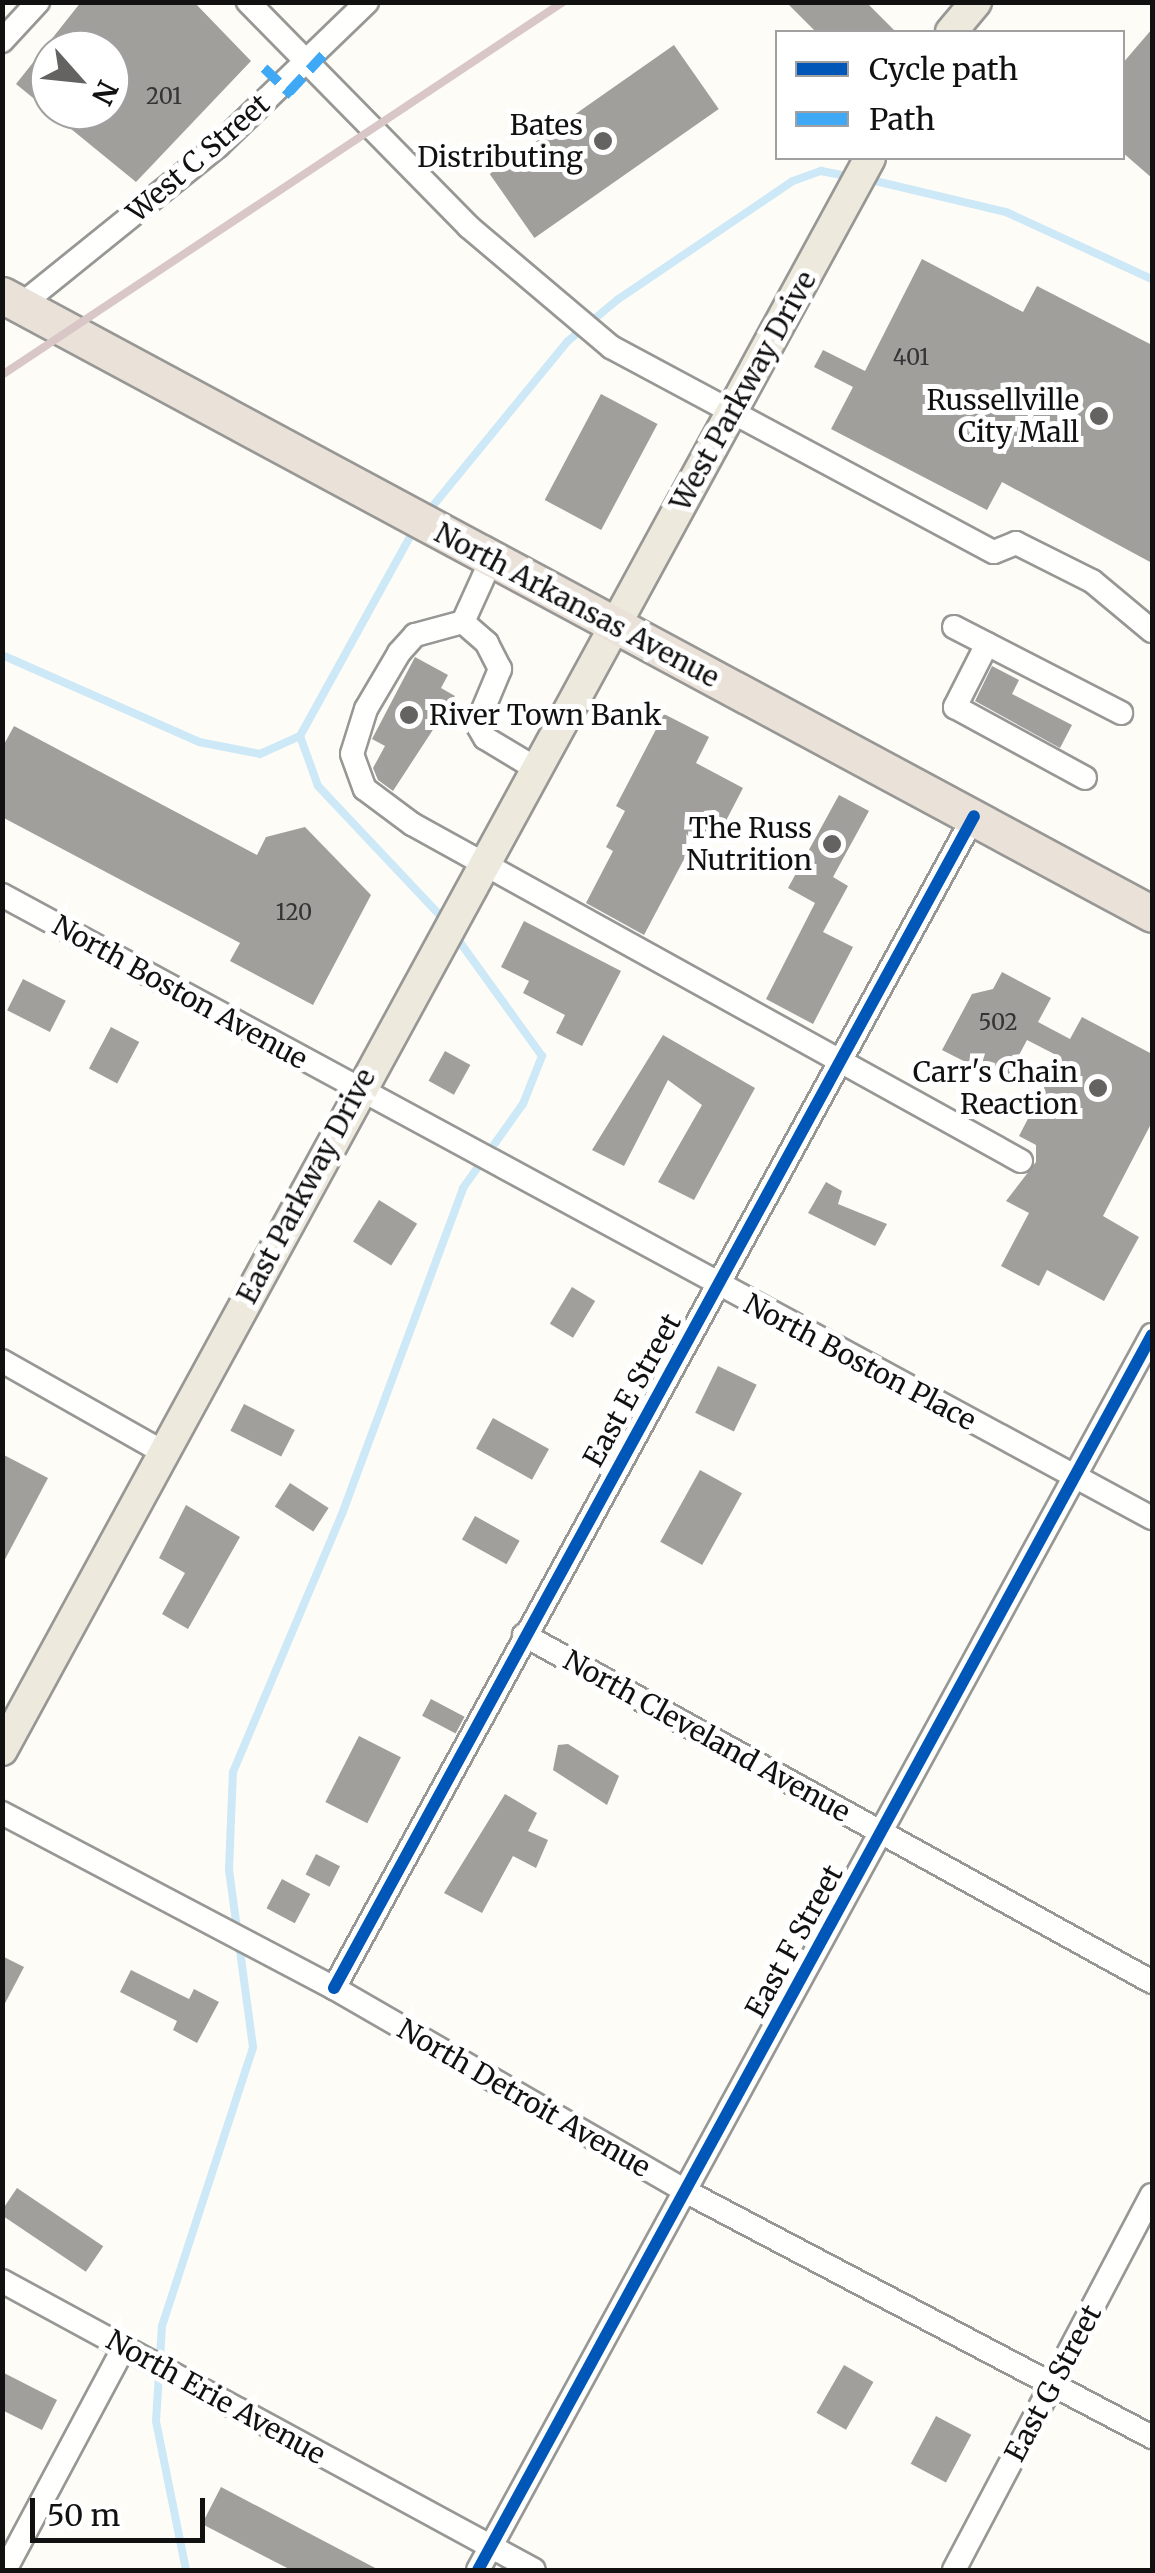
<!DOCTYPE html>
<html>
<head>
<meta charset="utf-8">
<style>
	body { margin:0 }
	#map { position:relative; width:1155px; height:2573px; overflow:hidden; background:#fdfcf7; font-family:Merriweather,serif }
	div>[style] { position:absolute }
	.stream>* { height:8px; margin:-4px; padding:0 4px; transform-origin:4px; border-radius:4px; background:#cde8f7 }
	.building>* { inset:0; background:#a19f9c; transform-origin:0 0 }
	.roads { filter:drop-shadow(2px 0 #979795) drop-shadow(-2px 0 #979795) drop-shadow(0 2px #979795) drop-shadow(0 -2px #979795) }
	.minor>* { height:22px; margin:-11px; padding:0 11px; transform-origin:11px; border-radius:11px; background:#fffffe }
	.major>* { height:30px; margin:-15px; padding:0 15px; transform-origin:15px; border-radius:15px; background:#ede9dc }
	.highway>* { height:35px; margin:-17.5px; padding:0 17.5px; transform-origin:17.5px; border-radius:17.5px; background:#eae1d8 }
	.rail>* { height:8px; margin:-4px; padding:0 4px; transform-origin:4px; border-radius:4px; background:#d9c6c7 }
	.quiet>* { height:10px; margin-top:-5px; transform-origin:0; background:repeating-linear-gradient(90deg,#3fa9f5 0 20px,transparent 0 30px) }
	.cycleway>* { height:12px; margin:-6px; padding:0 6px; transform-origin:6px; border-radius:6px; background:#0057b8 }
	.dots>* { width:28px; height:28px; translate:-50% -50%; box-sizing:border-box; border:5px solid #fff; border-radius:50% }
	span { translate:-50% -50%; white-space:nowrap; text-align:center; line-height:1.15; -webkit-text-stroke:10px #fff; paint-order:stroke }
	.number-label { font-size:22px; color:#353434 }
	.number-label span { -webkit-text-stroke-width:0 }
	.poi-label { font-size:28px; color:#111 }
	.right { translate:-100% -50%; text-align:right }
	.left { translate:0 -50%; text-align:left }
	.street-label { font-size:28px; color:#111 }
	.frame { position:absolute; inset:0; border:5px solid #111; pointer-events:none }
	.legend { position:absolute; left:775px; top:30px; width:350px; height:130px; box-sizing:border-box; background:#fff; border:2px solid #a0a0a0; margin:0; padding:12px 18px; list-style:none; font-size:30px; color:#111 }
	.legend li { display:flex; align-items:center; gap:20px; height:50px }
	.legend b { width:50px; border:2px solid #a0a0a0 }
	.north { position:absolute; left:30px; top:30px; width:100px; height:100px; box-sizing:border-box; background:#fff; border:2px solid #a0a0a0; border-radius:50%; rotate:117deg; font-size:28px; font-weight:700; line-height:40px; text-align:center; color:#111 }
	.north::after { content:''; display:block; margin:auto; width:35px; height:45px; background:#646362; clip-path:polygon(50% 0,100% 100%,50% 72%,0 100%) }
	.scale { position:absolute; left:30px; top:2498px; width:175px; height:45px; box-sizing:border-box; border:5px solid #111; border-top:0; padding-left:12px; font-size:30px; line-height:35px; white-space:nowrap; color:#111; -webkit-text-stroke:8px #fff; paint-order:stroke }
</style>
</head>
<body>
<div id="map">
	<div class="stream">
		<div style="left:867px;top:179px;width:143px;rotate:13.4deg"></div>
		<div style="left:1006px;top:212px;width:161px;rotate:24.7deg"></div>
		<div style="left:427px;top:513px;width:222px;rotate:-50.7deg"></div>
		<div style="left:568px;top:341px;width:64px;rotate:-39.9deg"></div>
		<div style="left:617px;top:300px;width:212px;rotate:-34.1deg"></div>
		<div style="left:793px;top:181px;width:30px;rotate:-20deg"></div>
		<div style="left:821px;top:171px;width:33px;rotate:11deg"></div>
		<div style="left:2px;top:655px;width:215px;rotate:23.8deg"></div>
		<div style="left:199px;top:742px;width:62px;rotate:11.1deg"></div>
		<div style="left:260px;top:754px;width:44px;rotate:-24.2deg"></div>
		<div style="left:300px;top:736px;width:238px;rotate:-61.1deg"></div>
		<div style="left:300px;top:736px;width:53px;rotate:70.2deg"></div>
		<div style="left:318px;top:786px;width:187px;rotate:46.7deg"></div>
		<div style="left:237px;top:1929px;width:60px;rotate:-97.7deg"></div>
		<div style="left:229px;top:1870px;width:98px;rotate:-87.7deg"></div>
		<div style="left:233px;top:1772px;width:280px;rotate:-67.1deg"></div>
		<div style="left:342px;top:1514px;width:348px;rotate:-69.6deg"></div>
		<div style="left:463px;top:1188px;width:103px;rotate:-54.5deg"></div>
		<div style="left:523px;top:1104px;width:52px;rotate:-68.4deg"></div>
		<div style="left:542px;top:1056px;width:150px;rotate:-125.8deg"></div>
		<div style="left:186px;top:2570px;width:152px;rotate:-101.4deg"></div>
		<div style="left:156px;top:2421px;width:95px;rotate:-86.4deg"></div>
		<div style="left:162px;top:2326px;width:293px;rotate:-71.9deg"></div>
		<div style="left:253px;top:2047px;width:105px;rotate:-97.7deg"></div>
	</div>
	<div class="building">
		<div style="clip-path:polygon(evenodd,81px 2px,194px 2px,251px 61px,136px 182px,16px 84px,81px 2px,50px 50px,110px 50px,110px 110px,50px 110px,50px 50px)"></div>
		<div style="clip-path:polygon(786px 2px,866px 2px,896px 32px,816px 32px)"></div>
		<div style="clip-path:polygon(1152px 29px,1152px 178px,1122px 152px,1122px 64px)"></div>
		<div style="left:674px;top:45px;width:78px;height:225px;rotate:55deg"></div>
		<div style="clip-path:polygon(922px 259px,1023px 312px,1037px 286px,1152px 345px,1152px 563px,1002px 482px,987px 510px,831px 429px,853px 387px,814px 367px,823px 350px,865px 371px)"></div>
		<div style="left:601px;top:394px;width:64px;height:120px;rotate:28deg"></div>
		<div style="clip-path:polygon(415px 657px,448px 675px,441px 688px,455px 696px,393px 791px,378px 780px,373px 768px,385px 746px,372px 739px)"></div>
		<div style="clip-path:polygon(992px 666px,1019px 680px,1012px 694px,1072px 725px,1060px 748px,975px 701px)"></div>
		<div style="clip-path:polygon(664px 714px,709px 737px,696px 763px,743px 788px,717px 838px,700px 829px,644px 935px,586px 903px,613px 851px,606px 847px,625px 811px,616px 806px)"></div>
		<div style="clip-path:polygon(14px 726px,257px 855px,266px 837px,305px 827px,371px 895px,313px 1005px,230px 961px,240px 943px,2px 817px,2px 748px)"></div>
		<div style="clip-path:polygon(839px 795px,869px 811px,833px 877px,848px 886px,823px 932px,853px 947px,813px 1024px,766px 999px,815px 903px,788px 888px)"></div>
		<div style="clip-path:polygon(524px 921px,621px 971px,582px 1046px,556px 1033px,565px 1015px,523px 993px,529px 981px,501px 967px)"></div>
		<div style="clip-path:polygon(1002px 972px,1051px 998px,1038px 1022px,1070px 1039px,1082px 1017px,1152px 1054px,1152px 1122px,1103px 1216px,1139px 1237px,1104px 1301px,1047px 1270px,1039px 1286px,1001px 1266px,1029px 1213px,1006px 1201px,1036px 1162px,1036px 1145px,1019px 1136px,1060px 1057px,1027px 1040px,1009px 1074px,996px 1067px,991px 1075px,942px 1050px,972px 994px,993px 989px)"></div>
		<div style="left:23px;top:979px;width:48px;height:35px;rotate:27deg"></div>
		<div style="left:111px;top:1027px;width:32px;height:47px;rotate:28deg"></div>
		<div style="clip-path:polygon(663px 1035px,755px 1088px,694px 1200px,658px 1182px,702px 1105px,668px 1080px,624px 1166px,592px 1150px)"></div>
		<div style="left:445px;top:1051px;width:29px;height:34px;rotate:29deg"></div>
		<div style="clip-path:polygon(826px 1182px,842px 1191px,838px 1204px,887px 1224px,875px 1246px,808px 1213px)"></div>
		<div style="left:379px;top:1200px;width:45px;height:49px;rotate:32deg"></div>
		<div style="left:572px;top:1287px;width:27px;height:43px;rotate:31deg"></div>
		<div style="left:718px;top:1366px;width:43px;height:52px;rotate:26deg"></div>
		<div style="left:244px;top:1404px;width:57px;height:30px;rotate:27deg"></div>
		<div style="left:493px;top:1418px;width:64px;height:35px;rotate:29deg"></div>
		<div style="clip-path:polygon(2px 1454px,48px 1478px,2px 1565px)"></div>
		<div style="left:700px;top:1470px;width:48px;height:82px;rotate:29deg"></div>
		<div style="left:290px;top:1483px;width:46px;height:28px;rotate:33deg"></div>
		<div style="clip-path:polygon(186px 1505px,240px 1537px,188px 1629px,162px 1614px,185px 1573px,159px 1558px)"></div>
		<div style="left:475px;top:1516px;width:51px;height:27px;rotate:29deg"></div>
		<div style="left:431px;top:1699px;width:38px;height:19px;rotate:28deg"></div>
		<div style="left:359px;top:1736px;width:47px;height:74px;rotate:27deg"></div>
		<div style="clip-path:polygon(568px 1744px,619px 1776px,607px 1805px,553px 1770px,558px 1745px)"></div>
		<div style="clip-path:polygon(505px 1794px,537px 1813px,528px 1831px,548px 1840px,536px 1868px,513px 1856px,482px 1913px,444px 1893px)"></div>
		<div style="left:316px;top:1854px;width:27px;height:23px;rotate:27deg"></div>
		<div style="left:282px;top:1879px;width:32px;height:33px;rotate:28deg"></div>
		<div style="clip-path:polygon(2px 1956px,24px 1967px,2px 2009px)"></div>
		<div style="clip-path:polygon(131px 1970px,189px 1999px,194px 1989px,219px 2002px,197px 2043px,173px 2030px,177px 2021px,120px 1992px)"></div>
		<div style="left:17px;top:2188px;width:104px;height:31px;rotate:34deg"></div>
		<div style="left:844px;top:2365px;width:34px;height:55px;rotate:30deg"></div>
		<div style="clip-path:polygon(2px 2372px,57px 2400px,42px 2430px,2px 2410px)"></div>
		<div style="left:936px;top:2416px;width:40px;height:54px;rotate:28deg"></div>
		<div style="clip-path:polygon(221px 2487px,379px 2570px,291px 2570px,202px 2524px)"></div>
	</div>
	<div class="roads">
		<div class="minor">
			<div style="left:248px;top:2px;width:315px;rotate:45.5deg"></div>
			<div style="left:469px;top:227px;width:186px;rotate:40.2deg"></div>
			<div style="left:611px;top:347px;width:434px;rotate:28.2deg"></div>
			<div style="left:994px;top:552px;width:24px;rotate:-22deg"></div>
			<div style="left:1016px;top:543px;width:85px;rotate:26.6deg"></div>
			<div style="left:1092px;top:581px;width:78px;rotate:39.8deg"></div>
			<div style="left:2px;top:41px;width:53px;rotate:-47.3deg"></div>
			<div style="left:21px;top:305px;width:253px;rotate:-38.9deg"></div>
			<div style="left:218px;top:146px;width:207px;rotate:-44deg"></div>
			<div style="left:463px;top:622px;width:70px;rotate:-65.6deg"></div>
			<div style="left:954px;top:627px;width:188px;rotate:27.2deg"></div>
			<div style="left:987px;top:644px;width:71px;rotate:116.9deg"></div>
			<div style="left:955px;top:707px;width:148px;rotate:28.6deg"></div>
			<div style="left:535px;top:768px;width:58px;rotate:-149deg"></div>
			<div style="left:485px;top:738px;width:16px;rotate:-120deg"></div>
			<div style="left:477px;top:724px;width:60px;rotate:-67.3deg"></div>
			<div style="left:500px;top:669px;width:29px;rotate:-117deg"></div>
			<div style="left:487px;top:643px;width:32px;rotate:-139deg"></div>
			<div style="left:463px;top:622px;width:50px;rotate:164.8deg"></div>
			<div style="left:415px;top:635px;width:24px;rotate:132deg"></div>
			<div style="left:399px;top:653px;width:65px;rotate:120.5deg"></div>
			<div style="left:366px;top:709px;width:47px;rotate:107.3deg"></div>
			<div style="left:352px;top:754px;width:37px;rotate:70deg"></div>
			<div style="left:365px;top:789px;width:59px;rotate:36.7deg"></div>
			<div style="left:412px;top:824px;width:696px;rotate:28.96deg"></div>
			<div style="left:2px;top:895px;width:1308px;rotate:28.45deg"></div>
			<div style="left:2px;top:1361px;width:185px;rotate:29.5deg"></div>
			<div style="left:524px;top:1635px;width:717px;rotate:28.92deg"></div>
			<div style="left:2px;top:1813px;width:375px;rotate:27.8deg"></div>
			<div style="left:334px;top:1988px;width:405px;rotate:30deg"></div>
			<div style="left:685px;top:2191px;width:528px;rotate:27.78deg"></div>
			<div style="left:334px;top:1988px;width:1335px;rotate:-61.36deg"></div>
			<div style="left:2px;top:2281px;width:605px;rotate:28.51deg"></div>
			<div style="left:5px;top:2570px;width:253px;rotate:-61.9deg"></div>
			<div style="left:478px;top:2570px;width:1407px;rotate:-61.38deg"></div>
			<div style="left:954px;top:2570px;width:424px;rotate:-62.2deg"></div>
		</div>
		<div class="major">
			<div style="left:951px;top:32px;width:39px;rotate:-50deg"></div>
			<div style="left:2px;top:1750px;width:1813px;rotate:-61.4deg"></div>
		</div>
		<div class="highway">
			<div style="left:2px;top:295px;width:1306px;rotate:28.29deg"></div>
		</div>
	</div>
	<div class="rail">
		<div style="left:2px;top:375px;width:674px;rotate:-33.62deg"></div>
	</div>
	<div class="quiet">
		<div style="left:264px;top:68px;width:39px;rotate:44deg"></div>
		<div style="left:289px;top:92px;width:56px;rotate:-47.2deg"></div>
	</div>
	<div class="cycleway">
		<div style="left:334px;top:1988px;width:1335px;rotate:-61.36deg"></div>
		<div style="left:478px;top:2570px;width:1407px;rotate:-61.38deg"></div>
	</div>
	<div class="dots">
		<div style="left:603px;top:141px;background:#646362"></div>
		<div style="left:1099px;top:416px;background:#646362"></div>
		<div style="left:409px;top:715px;background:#646362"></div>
		<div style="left:832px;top:844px;background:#646362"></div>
		<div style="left:1098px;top:1088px;background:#646362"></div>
	</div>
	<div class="number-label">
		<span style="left:164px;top:97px">201</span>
		<span style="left:911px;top:358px">401</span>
		<span style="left:294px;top:913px">120</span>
		<span style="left:998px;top:1023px">502</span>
	</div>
	<div class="poi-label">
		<span class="right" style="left:583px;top:141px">Bates<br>Distributing</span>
		<span class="right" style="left:1079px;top:416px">Russellville<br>City Mall</span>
		<span class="left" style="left:429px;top:715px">River Town Bank</span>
		<span class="right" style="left:812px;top:844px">The Russ<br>Nutrition</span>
		<span class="right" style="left:1078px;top:1088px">Carr's Chain<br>Reaction</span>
	</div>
	<div class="street-label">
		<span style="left:198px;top:158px;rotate:-41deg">West C Street</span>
		<span style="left:743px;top:391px;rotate:-61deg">West Parkway Drive</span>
		<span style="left:577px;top:605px;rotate:28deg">North Arkansas Avenue</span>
		<span style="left:180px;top:992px;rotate:29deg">North Boston Avenue</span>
		<span style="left:306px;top:1186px;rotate:-62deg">East Parkway Drive</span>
		<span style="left:860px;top:1362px;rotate:28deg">North Boston Place</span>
		<span style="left:632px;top:1390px;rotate:-61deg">East E Street</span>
		<span style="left:707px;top:1736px;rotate:29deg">North Cleveland Avenue</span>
		<span style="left:794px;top:1941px;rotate:-61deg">East F Street</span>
		<span style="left:524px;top:2098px;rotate:30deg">North Detroit Avenue</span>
		<span style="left:1053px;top:2383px;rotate:-62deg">East G Street</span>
		<span style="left:216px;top:2397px;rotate:29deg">North Erie Avenue</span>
	</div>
	<div class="frame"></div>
	<ul class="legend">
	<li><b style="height:12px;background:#0057b8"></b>Cycle path</li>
	<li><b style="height:12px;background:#3fa9f5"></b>Path</li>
	</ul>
	<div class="north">N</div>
	<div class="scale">50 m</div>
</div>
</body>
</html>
